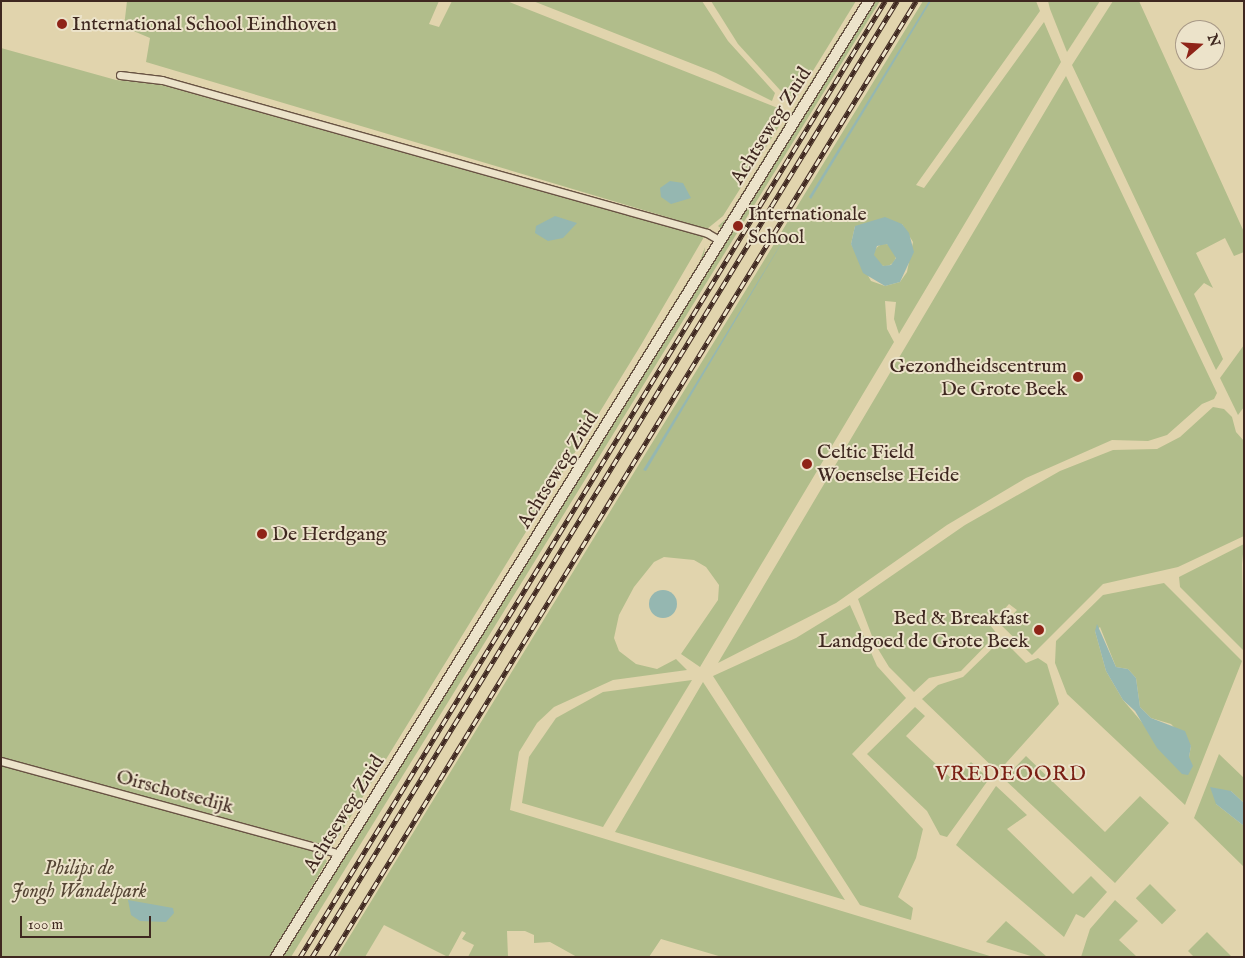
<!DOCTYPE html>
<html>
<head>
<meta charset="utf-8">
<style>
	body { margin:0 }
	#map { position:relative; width:1245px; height:958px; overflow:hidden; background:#e1d4ad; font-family:"IM FELL English",serif }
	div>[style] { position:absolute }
	.green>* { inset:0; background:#b1bd8b; transform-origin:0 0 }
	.round { border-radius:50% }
	.water>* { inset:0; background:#95b7b1 }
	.roads { filter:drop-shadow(1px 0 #685343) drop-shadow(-1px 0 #685343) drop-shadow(0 1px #685343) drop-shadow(0 -1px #685343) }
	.street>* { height:7px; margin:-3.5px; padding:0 3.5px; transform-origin:3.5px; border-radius:3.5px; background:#ece3ca }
	.secondary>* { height:10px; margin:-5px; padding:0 5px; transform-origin:5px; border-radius:5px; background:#ece3ca }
	.rail>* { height:4.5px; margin-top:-2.25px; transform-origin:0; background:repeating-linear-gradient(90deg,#ece3ca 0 8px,#3f2820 0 16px); box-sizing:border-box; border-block:1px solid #3f2820 }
	.dots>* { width:14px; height:14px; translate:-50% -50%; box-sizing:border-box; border:2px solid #ece3ca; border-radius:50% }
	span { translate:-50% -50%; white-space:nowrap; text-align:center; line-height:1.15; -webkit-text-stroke:4px #ece3ca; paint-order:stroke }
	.poi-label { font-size:20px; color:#3f2820 }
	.left { translate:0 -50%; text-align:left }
	.right { translate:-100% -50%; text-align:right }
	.street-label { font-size:20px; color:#3f2820 }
	.park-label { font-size:20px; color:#564635; font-style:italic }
	.neighbourhood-label { font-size:21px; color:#7a1f14; letter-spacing:1px }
	.frame { position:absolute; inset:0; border:2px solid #3f2820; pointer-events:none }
	.north { position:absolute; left:1175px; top:20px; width:50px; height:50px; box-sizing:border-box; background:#ece3ca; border:1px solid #a79886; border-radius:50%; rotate:71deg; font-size:14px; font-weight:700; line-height:20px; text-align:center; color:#3f2820 }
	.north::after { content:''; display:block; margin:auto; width:18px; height:22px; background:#8f2418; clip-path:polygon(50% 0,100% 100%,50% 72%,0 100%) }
	.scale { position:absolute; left:20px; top:916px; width:131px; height:22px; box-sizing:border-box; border:2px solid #3f2820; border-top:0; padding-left:6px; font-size:15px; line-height:18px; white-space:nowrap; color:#3f2820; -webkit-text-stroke:4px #ece3ca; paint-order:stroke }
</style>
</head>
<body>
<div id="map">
	<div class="green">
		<div style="clip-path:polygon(127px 1px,439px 1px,429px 24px,439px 27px,452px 1px,507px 1px,788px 112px,723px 216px,707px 229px,146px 62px,150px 38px,124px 27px)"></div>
		<div style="clip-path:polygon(533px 1px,702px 1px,728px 41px,775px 93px,772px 101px,716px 73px)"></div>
		<div style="clip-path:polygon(711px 1px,856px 1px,795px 100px,780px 90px,738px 44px)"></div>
		<div style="clip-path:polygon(861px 1px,722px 229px,718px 226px,726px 219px)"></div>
		<div style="clip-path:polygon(875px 1px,880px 1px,291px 957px,282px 957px)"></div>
		<div style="clip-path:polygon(evenodd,923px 1px,1036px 1px,1040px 11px,916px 185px,924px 188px,1044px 22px,1061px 62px,899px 334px,894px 319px,896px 302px,885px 301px,887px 329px,894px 342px,700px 667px,681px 654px,718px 600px,719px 585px,706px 567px,694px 560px,664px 557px,654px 562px,634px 587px,619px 615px,614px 638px,619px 651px,636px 664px,657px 669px,676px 659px,687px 670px,613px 680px,554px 707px,537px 723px,519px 752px,510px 810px,993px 957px,722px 957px,661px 939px,649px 957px,577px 957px,550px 942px,534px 943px,534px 935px,525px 931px,507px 931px,508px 957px,468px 957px,474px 945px,462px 939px,466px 933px,462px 931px,448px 957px,384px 925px,365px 957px,337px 957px,923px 1px,902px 224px,913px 242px,907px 272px,900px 282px,885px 286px,871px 281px,851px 244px,855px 226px,902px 224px)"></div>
		<div style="clip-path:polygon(1048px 1px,1100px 1px,1067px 52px,1050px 9px)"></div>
		<div style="clip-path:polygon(1113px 1px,1139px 1px,1244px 232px,1244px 252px,1234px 256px,1225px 238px,1196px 253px,1213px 288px,1204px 283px,1194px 294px,1223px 359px,1216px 370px,1072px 65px)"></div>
		<div style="clip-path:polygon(1px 48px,116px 80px,161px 85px,704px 237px,641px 345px,332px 847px,1px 758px)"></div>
		<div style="clip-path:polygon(1066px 76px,1217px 393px,1214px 399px,1202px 404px,1167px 435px,1148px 441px,1112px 440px,1026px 478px,947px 525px,836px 603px,718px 663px)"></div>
		<div class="round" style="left:874px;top:244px;width:22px;height:22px"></div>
		<div style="clip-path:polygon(705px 247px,704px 257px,337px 847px,700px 261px)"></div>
		<div style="clip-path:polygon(1244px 345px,1244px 407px,1238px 415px,1220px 378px)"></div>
		<div style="clip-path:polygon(1213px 407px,1224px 409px,1232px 417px,1236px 432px,1244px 441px,1244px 536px,1178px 567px,1103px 584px,1032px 655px,1002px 626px,1017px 610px,1009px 604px,990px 625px,997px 634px,961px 671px,929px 678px,914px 692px,889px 667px,875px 644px,858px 599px,965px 525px,1060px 471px,1113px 450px,1157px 449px,1180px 437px)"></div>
		<div style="clip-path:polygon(1244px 544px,1242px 564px,1244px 651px,1180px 587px,1179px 577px)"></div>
		<div style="clip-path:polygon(evenodd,1164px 583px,1242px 661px,1185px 805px,1067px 694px,1055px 663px,1056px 641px,1103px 595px,1164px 583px,1100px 627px,1116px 667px,1128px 669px,1136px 678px,1140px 707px,1151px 718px,1171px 724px,1191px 746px,1189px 757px,1146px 727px,1123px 700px,1106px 671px,1095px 631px,1100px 627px)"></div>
		<div style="clip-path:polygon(850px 605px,877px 666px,906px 698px,852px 754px,923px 829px,916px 858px,898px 897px,913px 908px,911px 920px,860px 905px,713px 676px,796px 638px)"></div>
		<div style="clip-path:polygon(1002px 639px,1026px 663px,1038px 658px,1047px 664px,1059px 704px,998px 772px,922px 699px,938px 685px,963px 677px)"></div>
		<div style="clip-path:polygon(692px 680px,603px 827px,522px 803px,529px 757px,556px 718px,603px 692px)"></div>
		<div style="clip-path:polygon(703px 682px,814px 853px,845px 900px,615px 832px)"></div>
		<div style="clip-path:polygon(915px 707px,925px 716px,906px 736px,954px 781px,971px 762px,989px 779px,947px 837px,940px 835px,927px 811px,867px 754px)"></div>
		<div style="clip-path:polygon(1219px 754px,1244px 778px,1244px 803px,1231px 791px,1216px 804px,1244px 826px,1244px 867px,1194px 818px)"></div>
		<div style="clip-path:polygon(1026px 756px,1105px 832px,1140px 796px,1169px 823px,1115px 883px,1004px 779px)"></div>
		<div style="clip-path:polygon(1px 764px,326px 853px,324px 858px,327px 861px,270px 957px,1px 957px)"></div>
		<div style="clip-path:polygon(996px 786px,1027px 815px,1007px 829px,1073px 894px,1091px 876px,1107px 892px,1084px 918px,1076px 914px,1064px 937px,956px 845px)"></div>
		<div style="left:1150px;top:884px;width:37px;height:20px;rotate:45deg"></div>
		<div style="clip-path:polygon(1115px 900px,1138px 921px,1119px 940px,1137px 957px,1081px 957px,1090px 929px)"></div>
		<div style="clip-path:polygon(1006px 921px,1047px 957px,1034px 957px,986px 942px)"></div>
		<div style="clip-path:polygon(1207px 932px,1232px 957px,1194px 957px,1188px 951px)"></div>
	</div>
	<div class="water">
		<div style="clip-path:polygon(929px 1px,931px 1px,811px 199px,809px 197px)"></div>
		<div style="clip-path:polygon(670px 181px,683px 183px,691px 198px,671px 204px,661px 197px,660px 188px)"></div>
		<div style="clip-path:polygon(555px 216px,577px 223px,563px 238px,548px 241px,535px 233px,536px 226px)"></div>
		<div style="clip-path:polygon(evenodd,885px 217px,902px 224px,909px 233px,914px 252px,900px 282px,885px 286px,863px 273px,851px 244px,855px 226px,885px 217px,887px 244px,896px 258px,891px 265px,883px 266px,874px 255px,877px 246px,887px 244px)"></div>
		<div style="clip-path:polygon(796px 219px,646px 471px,643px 470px,779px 247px)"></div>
		<div class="round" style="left:649px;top:590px;width:28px;height:28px"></div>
		<div style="clip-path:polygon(1097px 624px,1116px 667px,1128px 669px,1136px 678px,1140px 707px,1151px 718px,1185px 731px,1191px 746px,1189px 757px,1193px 766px,1188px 775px,1182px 774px,1157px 748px,1135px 711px,1123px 700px,1106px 671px,1095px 631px)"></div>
		<div style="clip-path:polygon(1210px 787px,1231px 791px,1244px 803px,1244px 826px,1216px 804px)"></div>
		<div style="clip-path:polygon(128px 900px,173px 908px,174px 913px,166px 922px,140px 921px,131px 915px)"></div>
	</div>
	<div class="roads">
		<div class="street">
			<div style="left:120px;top:75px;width:42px;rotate:6.8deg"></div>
			<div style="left:162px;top:80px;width:566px;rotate:15.68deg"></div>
			<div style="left:707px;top:233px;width:16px;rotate:30deg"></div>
			<div style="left:1px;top:761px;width:352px;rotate:15.3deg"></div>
		</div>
		<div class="secondary">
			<div style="left:276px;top:957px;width:1125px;rotate:-58.19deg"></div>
		</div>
	</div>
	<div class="rail">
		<div style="left:300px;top:957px;width:1121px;rotate:-58.54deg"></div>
		<div style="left:312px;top:957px;width:1121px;rotate:-58.54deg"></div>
		<div style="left:331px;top:957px;width:1121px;rotate:-58.54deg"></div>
	</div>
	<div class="dots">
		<div style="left:62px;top:24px;background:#8f2418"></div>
		<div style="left:738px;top:226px;background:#8f2418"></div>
		<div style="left:1078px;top:377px;background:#8f2418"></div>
		<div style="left:807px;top:464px;background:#8f2418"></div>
		<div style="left:262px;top:534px;background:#8f2418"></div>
		<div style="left:1039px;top:630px;background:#8f2418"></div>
	</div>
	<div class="poi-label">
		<span class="left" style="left:72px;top:24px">International School Eindhoven</span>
		<span class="left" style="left:748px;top:226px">Internationale<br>School</span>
		<span class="right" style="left:1067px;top:378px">Gezondheidscentrum<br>De Grote Beek</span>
		<span class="left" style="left:817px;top:464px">Celtic Field<br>Woenselse Heide</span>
		<span class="left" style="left:272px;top:534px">De Herdgang</span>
		<span class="right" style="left:1029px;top:630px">Bed &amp; Breakfast<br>Landgoed de Grote Beek</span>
	</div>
	<div class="street-label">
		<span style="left:771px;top:126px;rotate:-58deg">Achtseweg Zuid</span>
		<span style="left:558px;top:470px;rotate:-58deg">Achtseweg Zuid</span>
		<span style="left:175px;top:792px;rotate:15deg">Oirschotsedijk</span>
		<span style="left:344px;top:814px;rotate:-58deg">Achtseweg Zuid</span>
	</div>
	<div class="park-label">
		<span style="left:79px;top:880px">Philips de<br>Jongh Wandelpark</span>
	</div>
	<div class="neighbourhood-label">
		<span style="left:1011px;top:775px">VREDEOORD</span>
	</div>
	<div class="frame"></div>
	<div class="north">N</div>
	<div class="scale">100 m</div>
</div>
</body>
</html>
